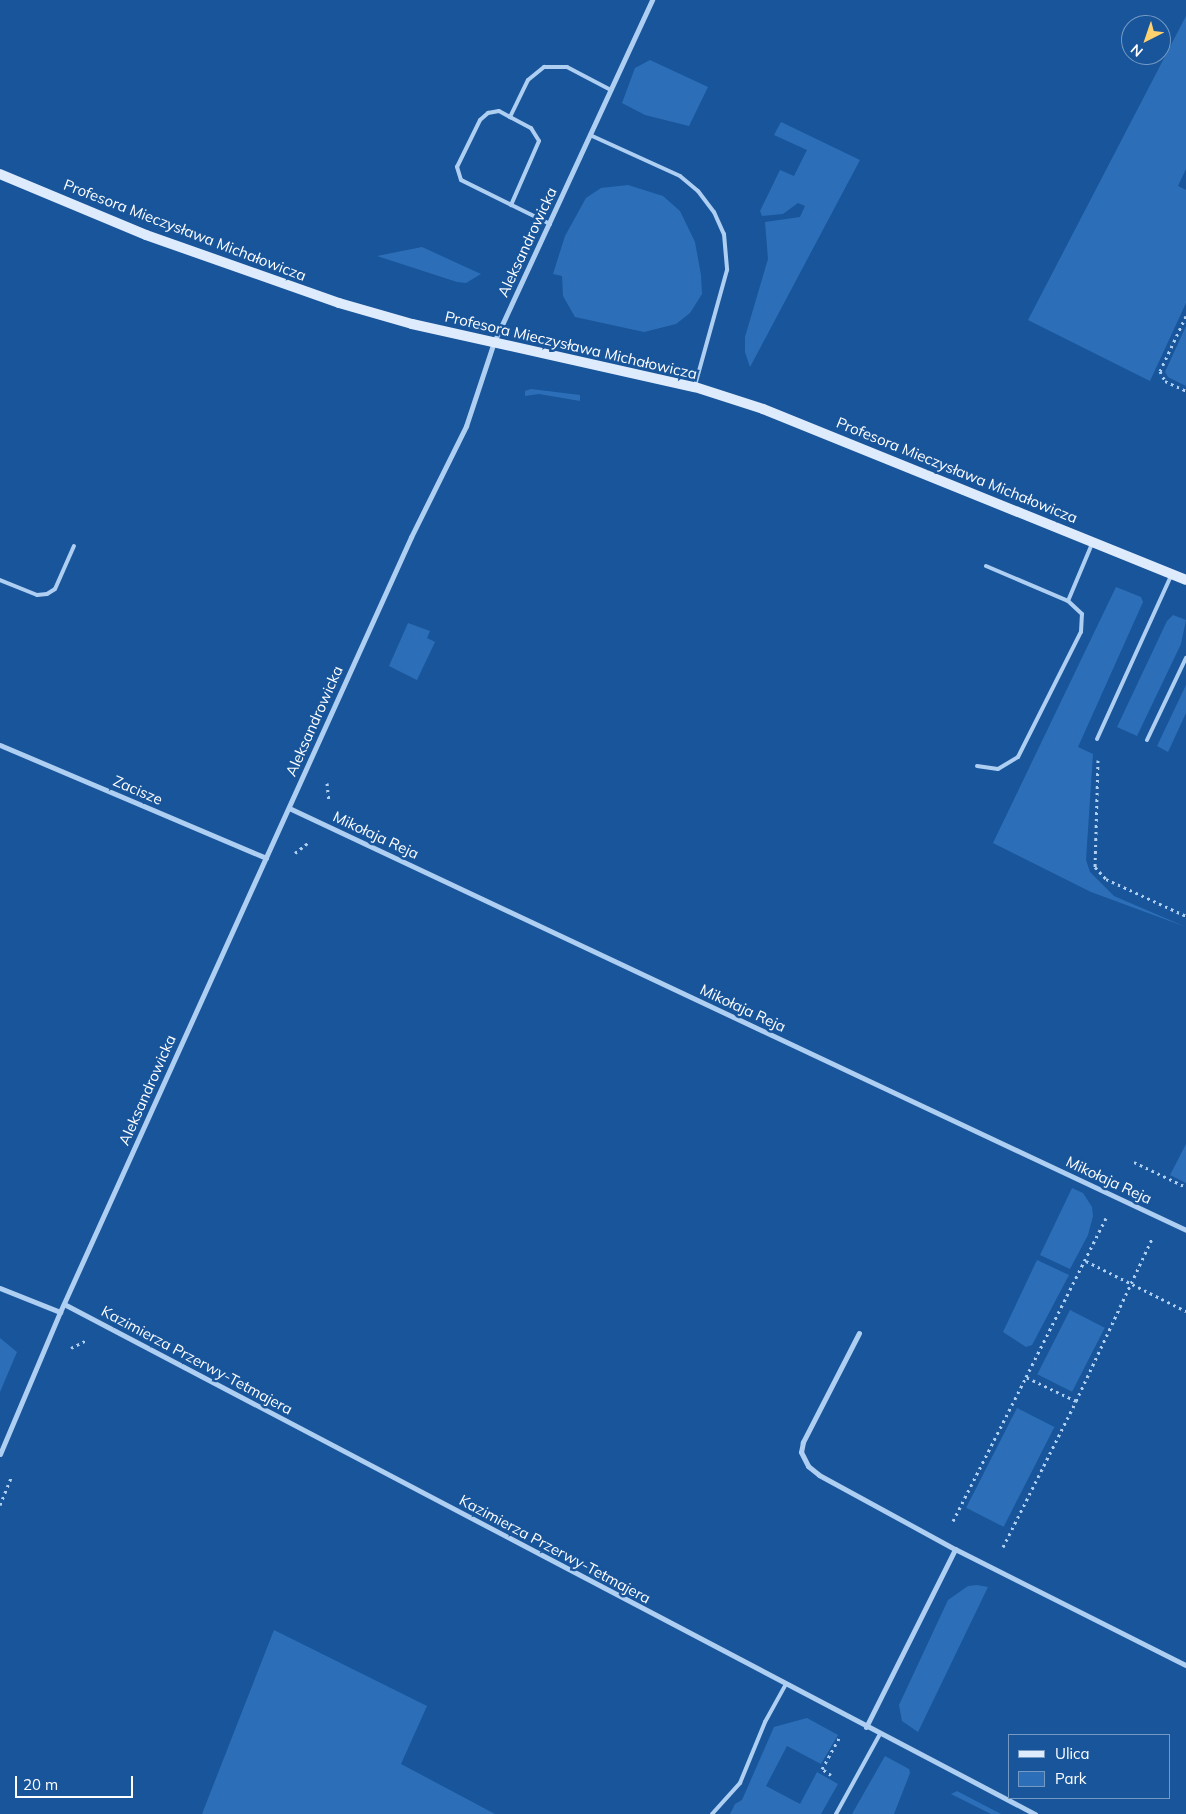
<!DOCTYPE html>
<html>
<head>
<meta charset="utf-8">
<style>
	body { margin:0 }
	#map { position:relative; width:1186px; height:1814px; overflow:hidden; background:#18559b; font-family:Mulish,sans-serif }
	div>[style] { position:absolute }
	.green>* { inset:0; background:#2c6fb8; transform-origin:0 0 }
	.path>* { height:3px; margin-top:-1.5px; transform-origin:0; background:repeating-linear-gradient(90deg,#aecff2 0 2.5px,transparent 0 6.5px) }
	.lane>* { height:4px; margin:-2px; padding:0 2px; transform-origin:2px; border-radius:2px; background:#aecff2 }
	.street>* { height:5px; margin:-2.5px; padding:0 2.5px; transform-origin:2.5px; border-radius:2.5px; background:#aecff2 }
	.secondary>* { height:10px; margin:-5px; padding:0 5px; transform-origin:5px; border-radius:5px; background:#ddebfc }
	span { translate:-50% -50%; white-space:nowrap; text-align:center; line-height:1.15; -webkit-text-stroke:5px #18559b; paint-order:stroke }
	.street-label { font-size:15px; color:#fff }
	.legend { position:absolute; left:1008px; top:1734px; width:162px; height:65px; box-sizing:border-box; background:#18559b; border:1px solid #7499c3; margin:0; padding:6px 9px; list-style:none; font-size:15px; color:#fff }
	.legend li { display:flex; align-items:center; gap:10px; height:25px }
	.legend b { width:25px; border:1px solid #7499c3 }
	.north { position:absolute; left:1121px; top:15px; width:50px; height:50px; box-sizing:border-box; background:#18559b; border:1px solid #7499c3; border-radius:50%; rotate:221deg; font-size:14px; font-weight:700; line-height:20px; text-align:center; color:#fff }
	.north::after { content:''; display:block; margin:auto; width:18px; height:22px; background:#ffd16f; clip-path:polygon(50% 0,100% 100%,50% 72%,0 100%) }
	.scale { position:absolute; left:15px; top:1776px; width:118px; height:22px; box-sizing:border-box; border:2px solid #fff; border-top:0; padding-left:6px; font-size:15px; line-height:18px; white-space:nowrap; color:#fff; -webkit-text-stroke:4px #18559b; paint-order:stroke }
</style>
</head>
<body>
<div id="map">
	<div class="green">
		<div style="clip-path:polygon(1186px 16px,1186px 169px,1178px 186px,1186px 190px,1186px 303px,1150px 381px,1028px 320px)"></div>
		<div style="clip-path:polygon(650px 60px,708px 87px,689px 126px,645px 115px,622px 103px,635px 68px)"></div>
		<div style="clip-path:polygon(781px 122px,860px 160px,750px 367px,745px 352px,745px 337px,768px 259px,765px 222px,800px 217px,805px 206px,798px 203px,783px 214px,762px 216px,760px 211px,780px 170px,794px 176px,807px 150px,774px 135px)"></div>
		<div style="clip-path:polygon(628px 185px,663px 196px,680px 211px,695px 242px,701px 275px,702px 294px,690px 313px,676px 324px,644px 332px,575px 317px,563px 296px,562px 276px,553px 274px,565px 236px,586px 198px,601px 188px)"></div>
		<div style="clip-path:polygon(422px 247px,481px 274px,466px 283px,457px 282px,377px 256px)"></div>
		<div style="clip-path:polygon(1186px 326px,1186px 386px,1168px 377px,1165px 372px)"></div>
		<div style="clip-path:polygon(531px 389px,580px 395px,580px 401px,539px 394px,525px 396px,525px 391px)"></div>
		<div style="clip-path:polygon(1116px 587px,1141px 597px,1143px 602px,1078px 747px,1093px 754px,1086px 860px,1090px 872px,1114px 896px,1186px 927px,1091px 892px,993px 843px)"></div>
		<div style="clip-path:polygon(1173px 615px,1186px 620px,1181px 644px,1137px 736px,1117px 727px,1167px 621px)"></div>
		<div style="clip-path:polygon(408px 623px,430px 631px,427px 638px,435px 642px,417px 680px,389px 666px)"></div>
		<div style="clip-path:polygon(1186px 685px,1186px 713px,1168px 752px,1157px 746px)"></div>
		<div style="clip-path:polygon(1186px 1144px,1186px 1183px,1170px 1175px)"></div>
		<div style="clip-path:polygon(1072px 1188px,1083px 1193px,1092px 1207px,1093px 1216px,1088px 1235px,1070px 1269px,1040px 1255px)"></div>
		<div style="clip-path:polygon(1037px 1260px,1069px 1275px,1032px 1345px,1026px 1347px,1003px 1332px)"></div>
		<div style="left:1070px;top:1310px;width:39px;height:72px;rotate:27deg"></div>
		<div style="clip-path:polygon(0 1338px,17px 1352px,0 1392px)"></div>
		<div style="left:1017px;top:1408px;width:42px;height:112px;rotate:27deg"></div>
		<div style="clip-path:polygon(977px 1585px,988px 1587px,918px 1732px,902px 1721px,899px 1705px,948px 1600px,968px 1586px)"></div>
		<div style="clip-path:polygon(274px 1630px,427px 1706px,401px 1764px,495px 1814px,202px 1814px)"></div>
		<div style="clip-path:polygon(807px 1718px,838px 1735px,821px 1764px,787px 1746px,766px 1786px,800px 1804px,817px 1772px,838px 1784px,821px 1814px,730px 1814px,735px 1804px,742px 1800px,774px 1727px)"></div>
		<div style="clip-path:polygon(885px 1756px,909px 1769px,910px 1773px,894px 1814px,852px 1814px)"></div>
		<div style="clip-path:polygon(957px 1791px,1001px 1814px,991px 1814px,951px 1794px)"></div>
	</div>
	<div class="path">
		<div style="left:1186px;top:316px;width:61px;rotate:115.3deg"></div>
		<div style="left:1160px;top:371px;width:11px;rotate:63deg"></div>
		<div style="left:1165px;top:381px;width:23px;rotate:25deg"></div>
		<div style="left:1098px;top:760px;width:107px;rotate:91.6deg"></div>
		<div style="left:1095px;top:867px;width:16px;rotate:47deg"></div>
		<div style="left:1106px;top:879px;width:88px;rotate:24.8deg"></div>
		<div style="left:327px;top:783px;width:18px;rotate:84deg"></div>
		<div style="left:295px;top:853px;width:16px;rotate:-38deg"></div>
		<div style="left:1134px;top:1162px;width:58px;rotate:25.7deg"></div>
		<div style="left:1086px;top:1261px;width:112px;rotate:26.6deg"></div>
		<div style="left:71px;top:1348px;width:16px;rotate:-27deg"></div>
		<div style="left:1076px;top:1401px;width:179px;rotate:-64.9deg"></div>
		<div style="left:0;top:1505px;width:32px;rotate:-68deg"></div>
		<div style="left:953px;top:1521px;width:161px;rotate:-63.1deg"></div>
		<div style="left:1003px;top:1547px;width:163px;rotate:-63.4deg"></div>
		<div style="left:1076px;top:1401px;width:55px;rotate:-154.4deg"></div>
		<div style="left:1026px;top:1377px;width:178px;rotate:-63.3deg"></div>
		<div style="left:831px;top:1775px;width:11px;rotate:-146deg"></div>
		<div style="left:822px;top:1769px;width:38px;rotate:-61deg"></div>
	</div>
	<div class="lane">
		<div style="left:510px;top:117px;width:24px;rotate:28deg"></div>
		<div style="left:531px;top:128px;width:15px;rotate:58deg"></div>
		<div style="left:539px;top:141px;width:70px;rotate:113.6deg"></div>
		<div style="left:590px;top:135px;width:99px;rotate:24.5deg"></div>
		<div style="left:680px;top:176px;width:23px;rotate:40deg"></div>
		<div style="left:698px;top:191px;width:26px;rotate:53deg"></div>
		<div style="left:714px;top:212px;width:24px;rotate:66deg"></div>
		<div style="left:724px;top:234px;width:36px;rotate:85deg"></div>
		<div style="left:727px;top:270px;width:119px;rotate:105.5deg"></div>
		<div style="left:550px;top:224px;width:99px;rotate:-153.7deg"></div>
		<div style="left:461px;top:180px;width:14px;rotate:-107deg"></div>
		<div style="left:457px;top:167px;width:52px;rotate:-63.9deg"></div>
		<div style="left:480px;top:120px;width:11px;rotate:-41deg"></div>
		<div style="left:488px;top:113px;width:11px;rotate:-10deg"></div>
		<div style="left:499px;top:111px;width:13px;rotate:29deg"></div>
		<div style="left:510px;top:117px;width:41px;rotate:-64.1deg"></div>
		<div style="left:528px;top:80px;width:21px;rotate:-39deg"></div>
		<div style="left:544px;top:67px;width:23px"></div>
		<div style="left:567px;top:67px;width:50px;rotate:27.6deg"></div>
		<div style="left:986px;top:566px;width:89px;rotate:23.1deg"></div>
		<div style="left:1068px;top:601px;width:62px;rotate:-67.2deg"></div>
		<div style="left:0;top:580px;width:40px;rotate:22deg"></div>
		<div style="left:37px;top:595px;width:10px;rotate:-6deg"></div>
		<div style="left:47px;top:594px;width:9px;rotate:-32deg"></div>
		<div style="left:55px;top:589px;width:47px;rotate:-66.2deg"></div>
		<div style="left:1097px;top:739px;width:179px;rotate:-65.6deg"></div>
		<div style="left:1147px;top:740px;width:91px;rotate:-64.6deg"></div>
		<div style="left:977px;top:766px;width:21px;rotate:8deg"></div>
		<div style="left:998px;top:769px;width:23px;rotate:-31deg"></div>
		<div style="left:1018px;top:757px;width:140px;rotate:-63.3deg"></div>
		<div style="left:1081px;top:632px;width:18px;rotate:-87deg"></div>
		<div style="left:1082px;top:614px;width:19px;rotate:-137deg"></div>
		<div style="left:712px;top:1814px;width:42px;rotate:-47.9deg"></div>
		<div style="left:740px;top:1783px;width:66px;rotate:-67.7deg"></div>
		<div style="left:765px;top:1722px;width:43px;rotate:-61.1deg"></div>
		<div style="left:836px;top:1814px;width:91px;rotate:-61.2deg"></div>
	</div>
	<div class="street">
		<div style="left:0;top:745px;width:289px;rotate:23deg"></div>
		<div style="left:289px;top:808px;width:991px;rotate:25.19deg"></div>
		<div style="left:0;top:1288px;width:65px;rotate:21.8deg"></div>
		<div style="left:64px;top:1304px;width:1097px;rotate:27.71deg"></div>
		<div style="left:859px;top:1333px;width:123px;rotate:117.2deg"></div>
		<div style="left:803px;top:1442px;width:10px;rotate:101deg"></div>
		<div style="left:801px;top:1452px;width:16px;rotate:63deg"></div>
		<div style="left:808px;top:1466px;width:14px;rotate:39deg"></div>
		<div style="left:819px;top:1475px;width:155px;rotate:28.6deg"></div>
		<div style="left:0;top:1454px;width:154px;rotate:-67.1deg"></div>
		<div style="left:60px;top:1312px;width:851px;rotate:-65.63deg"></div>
		<div style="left:411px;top:537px;width:124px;rotate:-63.6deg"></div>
		<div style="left:466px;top:426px;width:89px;rotate:-71.6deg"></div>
		<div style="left:494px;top:342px;width:377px;rotate:-65.2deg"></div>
		<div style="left:866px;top:1727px;width:199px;rotate:-63.4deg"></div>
		<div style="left:955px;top:1549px;width:258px;rotate:26.7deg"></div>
	</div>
	<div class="secondary">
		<div style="left:0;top:174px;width:158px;rotate:22.7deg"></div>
		<div style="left:146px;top:235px;width:205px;rotate:19.4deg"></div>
		<div style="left:339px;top:303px;width:76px;rotate:16deg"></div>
		<div style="left:412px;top:324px;width:290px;rotate:12.6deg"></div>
		<div style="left:695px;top:387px;width:71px;rotate:17.9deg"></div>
		<div style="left:763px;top:409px;width:456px;rotate:22deg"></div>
	</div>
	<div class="street-label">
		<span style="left:185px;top:230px;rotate:21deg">Profesora Mieczysława Michałowicza</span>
		<span style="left:527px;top:242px;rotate:-65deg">Aleksandrowicka</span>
		<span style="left:571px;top:345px;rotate:13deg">Profesora Mieczysława Michałowicza</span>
		<span style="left:957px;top:470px;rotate:22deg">Profesora Mieczysława Michałowicza</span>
		<span style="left:314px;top:721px;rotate:-66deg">Aleksandrowicka</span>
		<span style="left:138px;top:790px;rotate:23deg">Zacisze</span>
		<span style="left:376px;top:835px;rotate:25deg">Mikołaja Reja</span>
		<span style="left:743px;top:1008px;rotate:25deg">Mikołaja Reja</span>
		<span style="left:147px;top:1090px;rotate:-66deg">Aleksandrowicka</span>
		<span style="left:1109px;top:1180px;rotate:25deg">Mikołaja Reja</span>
		<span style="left:197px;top:1360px;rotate:28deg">Kazimierza Przerwy-Tetmajera</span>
		<span style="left:555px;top:1549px;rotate:28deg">Kazimierza Przerwy-Tetmajera</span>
	</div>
	<ul class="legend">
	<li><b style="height:6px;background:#ddebfc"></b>Ulica</li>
	<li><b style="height:14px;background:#2c6fb8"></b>Park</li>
	</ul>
	<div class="north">N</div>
	<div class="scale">20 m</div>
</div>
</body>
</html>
